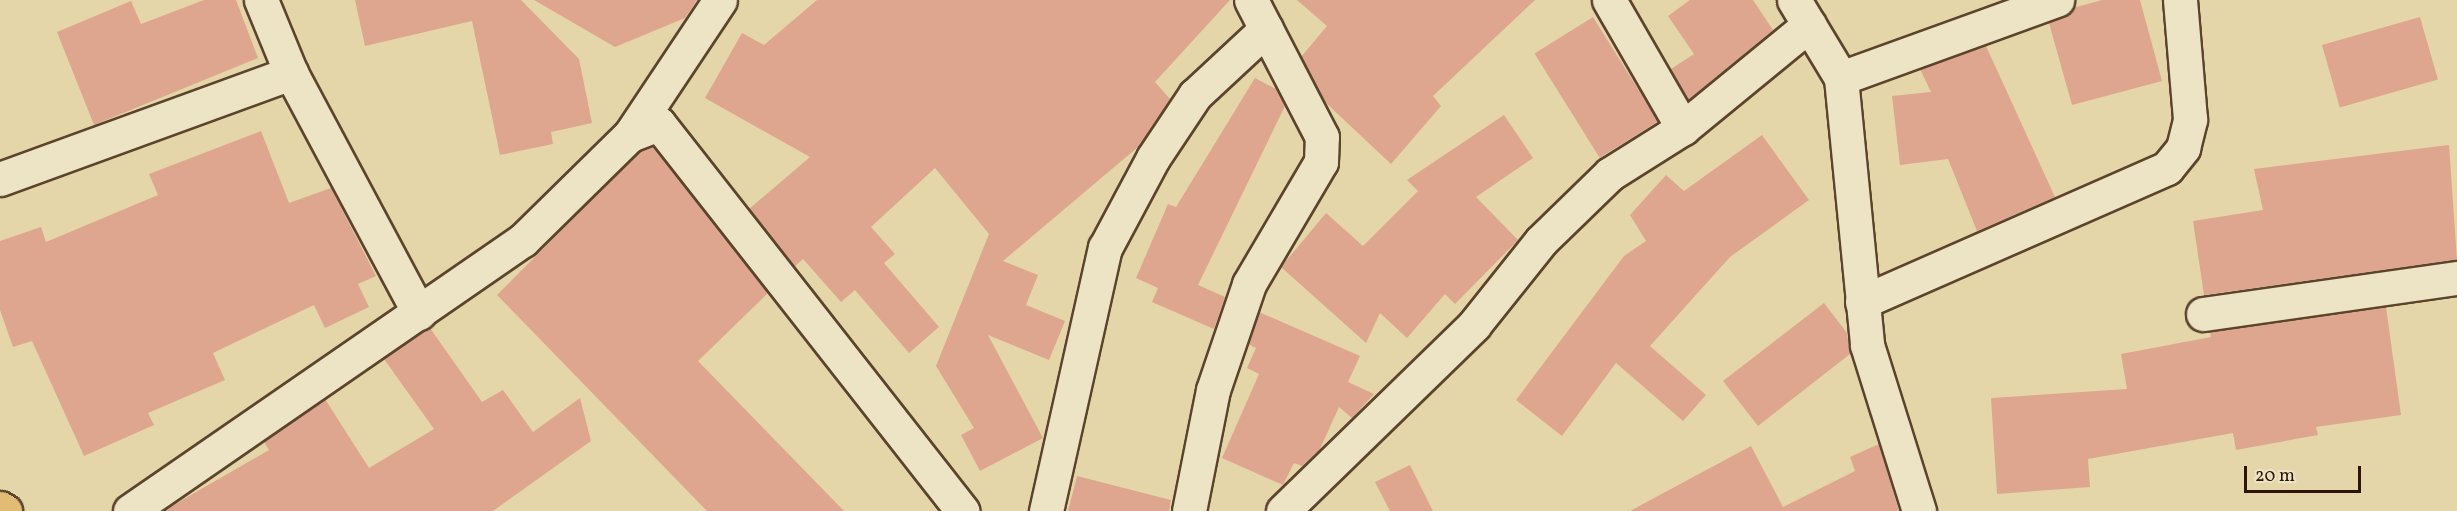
<!DOCTYPE html>
<html>
<head>
<meta charset="utf-8">
<style>
	body { margin:0 }
	#map { position:relative; width:2457px; height:511px; overflow:hidden; background:#e4d6a8; font-family:Vollkorn,serif }
	div>[style] { position:absolute }
	.building>* { inset:0; background:#dfa68f; transform-origin:0 0 }
	.roads { filter:drop-shadow(2px 0 #5c442c) drop-shadow(-2px 0 #5c442c) drop-shadow(0 2px #5c442c) drop-shadow(0 -2px #5c442c) }
	.minor>* { height:33px; margin:-16.5px; padding:0 16.5px; transform-origin:16.5px; border-radius:16.5px; background:#ede4c6 }
	.major>* { height:33px; margin:-16.5px; padding:0 16.5px; transform-origin:16.5px; border-radius:16.5px; background:#e2bb74 }
	span { translate:-50% -50%; white-space:nowrap; text-align:center; line-height:1.15; -webkit-text-stroke:6px #ede4c6; paint-order:stroke }
	.scale { position:absolute; left:2244px; top:466px; width:117px; height:27px; box-sizing:border-box; border:3px solid #2f1403; border-top:0; padding-left:8px; font-size:18px; line-height:21px; white-space:nowrap; color:#2f1403; -webkit-text-stroke:4px #ede4c6; paint-order:stroke }
</style>
</head>
<body>
<div id="map">
	<div class="building">
		<div style="clip-path:polygon(204px 0,236px 0,258px 58px,94px 125px,57px 32px,131px 1px,141px 24px)"></div>
		<div style="clip-path:polygon(355px 0,521px 0,579px 59px,592px 123px,551px 132px,553px 144px,500px 155px,472px 21px,365px 46px)"></div>
		<div style="clip-path:polygon(534px 0,697px 0,685px 18px,615px 47px)"></div>
		<div style="clip-path:polygon(817px 0,1230px 0,1155px 82px,1170px 99px,1138px 147px,1003px 261px,1038px 275px,1026px 305px,1065px 321px,1049px 360px,988px 335px,1043px 438px,980px 471px,961px 435px,974px 428px,936px 366px,989px 234px,935px 168px,871px 227px,895px 254px,884px 263px,939px 327px,909px 353px,855px 290px,841px 302px,803px 259px,794px 267px,749px 209px,810px 157px,705px 98px,742px 33px,764px 45px)"></div>
		<div style="clip-path:polygon(1297px 0,1535px 0,1433px 96px,1441px 106px,1391px 164px,1325px 102px,1301px 57px,1327px 26px)"></div>
		<div style="clip-path:polygon(1690px 0,1753px 0,1773px 30px,1688px 100px,1671px 69px,1694px 54px,1668px 16px)"></div>
		<div style="clip-path:polygon(2102px 0,2140px 0,2162px 81px,2072px 105px,2049px 23px,2073px 8px)"></div>
		<div style="left:1593px;top:17px;width:123px;height:69px;rotate:58deg"></div>
		<div style="left:2420px;top:17px;width:65px;height:102px;rotate:74deg"></div>
		<div style="clip-path:polygon(1986px 46px,2055px 197px,1977px 231px,1948px 159px,1900px 165px,1892px 96px,1931px 92px,1920px 69px)"></div>
		<div style="clip-path:polygon(1255px 78px,1276px 89px,1285px 106px,1198px 285px,1225px 297px,1214px 329px,1152px 302px,1158px 288px,1136px 278px,1168px 204px,1176px 207px)"></div>
		<div style="clip-path:polygon(1504px 115px,1533px 158px,1476px 197px,1518px 240px,1455px 304px,1445px 294px,1407px 338px,1380px 313px,1366px 343px,1281px 267px,1326px 213px,1363px 246px,1418px 191px,1407px 180px)"></div>
		<div style="clip-path:polygon(261px 131px,289px 203px,331px 188px,376px 276px,358px 284px,369px 307px,325px 328px,314px 305px,213px 353px,225px 380px,148px 413px,154px 425px,84px 456px,32px 341px,13px 347px,0 310px,0 241px,41px 227px,46px 242px,158px 195px,149px 174px)"></div>
		<div style="clip-path:polygon(1762px 135px,1809px 200px,1730px 257px,1650px 346px,1706px 395px,1683px 421px,1616px 363px,1562px 436px,1516px 400px,1624px 256px,1646px 241px,1630px 215px,1666px 175px,1684px 191px)"></div>
		<div style="clip-path:polygon(2449px 145px,2457px 260px,2204px 295px,2193px 221px,2263px 210px,2254px 169px)"></div>
		<div style="clip-path:polygon(653px 146px,768px 293px,698px 361px,844px 511px,707px 511px,497px 295px,640px 151px)"></div>
		<div style="clip-path:polygon(1824px 303px,1847px 333px,1850px 354px,1758px 426px,1723px 381px)"></div>
		<div style="clip-path:polygon(2386px 307px,2401px 415px,2316px 427px,2318px 435px,2236px 450px,2233px 433px,2088px 459px,2090px 487px,1997px 494px,1991px 398px,2127px 389px,2121px 354px,2211px 337px,2210px 332px)"></div>
		<div style="clip-path:polygon(1259px 312px,1360px 356px,1348px 382px,1374px 394px,1352px 418px,1339px 407px,1320px 449px,1302px 466px,1294px 463px,1283px 485px,1222px 458px,1259px 374px,1247px 368px,1256px 348px,1248px 344px)"></div>
		<div style="clip-path:polygon(430px 328px,482px 402px,503px 390px,533px 432px,580px 398px,591px 441px,493px 511px,163px 511px,269px 450px,264px 442px,325px 399px,369px 468px,434px 429px,384px 359px)"></div>
		<div style="clip-path:polygon(1879px 444px,1899px 511px,1630px 511px,1751px 446px,1783px 507px,1855px 471px,1850px 457px)"></div>
		<div style="clip-path:polygon(1410px 465px,1433px 511px,1390px 511px,1375px 482px)"></div>
		<div style="clip-path:polygon(1077px 476px,1171px 500px,1169px 511px,1068px 511px)"></div>
	</div>
	<div class="roads">
		<div class="minor">
			<div style="left:261px;top:0;width:79px;rotate:67.7deg"></div>
			<div style="left:291px;top:73px;width:272px;rotate:61.9deg"></div>
			<div style="left:1609px;top:0;width:148px;rotate:60deg"></div>
			<div style="left:1794px;top:0;width:91px;rotate:58.9deg"></div>
			<div style="left:1841px;top:78px;width:268px;rotate:84.4deg"></div>
			<div style="left:1867px;top:345px;width:174px;rotate:72.6deg"></div>
			<div style="left:1841px;top:78px;width:230px;rotate:-19.9deg"></div>
			<div style="left:630px;top:135px;width:31px;rotate:-21deg"></div>
			<div style="left:659px;top:124px;width:492px;rotate:51.9deg"></div>
			<div style="left:0;top:179px;width:310px;rotate:-20deg"></div>
			<div style="left:1862px;top:302px;width:333px;rotate:-23.7deg"></div>
			<div style="left:2167px;top:168px;width:26px;rotate:-51deg"></div>
			<div style="left:2183px;top:148px;width:30px;rotate:-76deg"></div>
			<div style="left:2190px;top:119px;width:119px;rotate:-94.8deg"></div>
			<div style="left:2203px;top:314px;width:257px;rotate:-8.1deg"></div>
			<div style="left:130px;top:511px;width:477px;rotate:-34.6deg"></div>
			<div style="left:523px;top:240px;width:150px;rotate:-44.5deg"></div>
			<div style="left:630px;top:135px;width:162px;rotate:-56.3deg"></div>
			<div style="left:1046px;top:511px;width:270px;rotate:-77.4deg"></div>
			<div style="left:1105px;top:248px;width:102px;rotate:-61.9deg"></div>
			<div style="left:1153px;top:158px;width:76px;rotate:-56.3deg"></div>
			<div style="left:1195px;top:95px;width:97px;rotate:-42.9deg"></div>
			<div style="left:1189px;top:511px;width:123px;rotate:-78.8deg"></div>
			<div style="left:1213px;top:390px;width:112px;rotate:-71.2deg"></div>
			<div style="left:1249px;top:284px;width:142px;rotate:-59.5deg"></div>
			<div style="left:1321px;top:162px;width:25px;rotate:-88deg"></div>
			<div style="left:1322px;top:137px;width:154px;rotate:-117.4deg"></div>
			<div style="left:1283px;top:511px;width:267px;rotate:-44.2deg"></div>
			<div style="left:1474px;top:325px;width:107px;rotate:-51.4deg"></div>
			<div style="left:1541px;top:241px;width:96px;rotate:-44.2deg"></div>
			<div style="left:1610px;top:174px;width:86px;rotate:-32.2deg"></div>
			<div style="left:1683px;top:128px;width:163px;rotate:-39.3deg"></div>
		</div>
		<div class="major">
			<div style="left:0;top:508px;width:6px;rotate:31deg"></div>
		</div>
	</div>
	<div class="scale">20 m</div>
</div>
</body>
</html>
